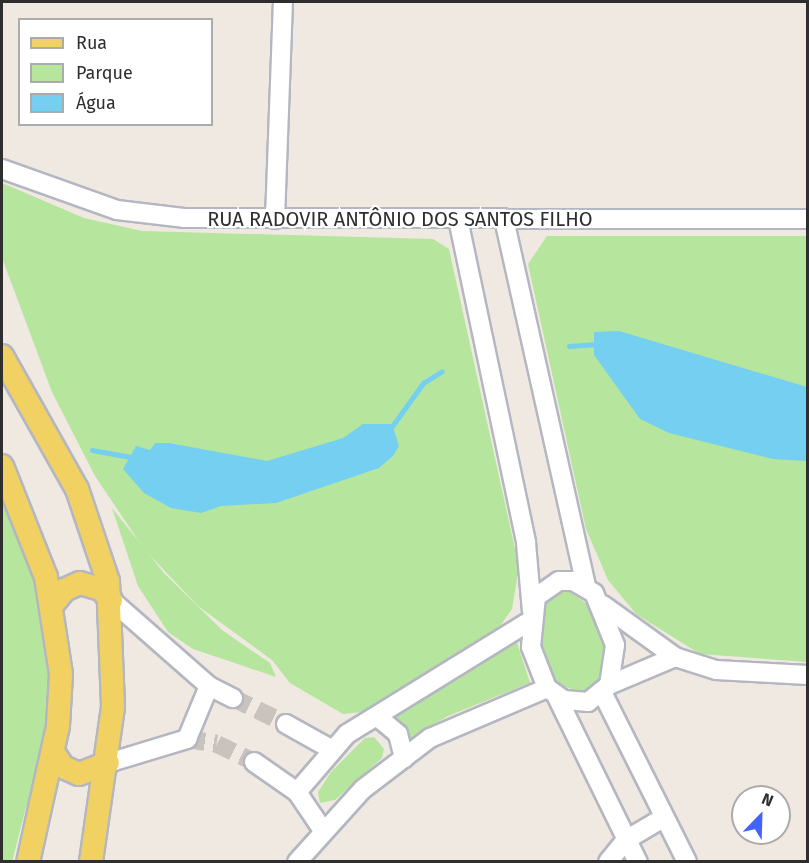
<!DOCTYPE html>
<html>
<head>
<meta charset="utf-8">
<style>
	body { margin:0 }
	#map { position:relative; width:809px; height:863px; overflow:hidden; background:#efe9e1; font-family:"Fira Sans",sans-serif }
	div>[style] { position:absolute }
	.green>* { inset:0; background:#b6e59e }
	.water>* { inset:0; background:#75cff0 }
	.stream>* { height:5px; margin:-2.5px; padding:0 2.5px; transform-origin:2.5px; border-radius:2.5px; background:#75cff0 }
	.minor-tunnel>* { height:18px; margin-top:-9px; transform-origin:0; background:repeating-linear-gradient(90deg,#c8c4bd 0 18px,transparent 0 27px) }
	.roads { filter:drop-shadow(2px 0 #b4b7c1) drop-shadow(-2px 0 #b4b7c1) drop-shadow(0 2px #b4b7c1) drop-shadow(0 -2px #b4b7c1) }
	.minor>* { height:18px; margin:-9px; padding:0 9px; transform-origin:9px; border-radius:9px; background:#fff }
	.major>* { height:22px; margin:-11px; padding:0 11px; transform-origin:11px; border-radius:11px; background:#f2d163 }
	span { translate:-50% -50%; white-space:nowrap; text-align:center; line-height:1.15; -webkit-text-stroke:4.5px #fff; paint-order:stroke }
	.street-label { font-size:20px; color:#2e2e2e }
	.frame { position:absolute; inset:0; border:3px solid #2e2e2e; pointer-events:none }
	.legend { position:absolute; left:18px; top:18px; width:195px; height:108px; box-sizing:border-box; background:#fff; border:2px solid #ababab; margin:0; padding:8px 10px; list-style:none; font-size:18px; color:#2e2e2e }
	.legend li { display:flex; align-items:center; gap:12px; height:30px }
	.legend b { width:30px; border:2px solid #ababab }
	.north { position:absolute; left:731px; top:785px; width:60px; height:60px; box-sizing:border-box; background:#fff; border:2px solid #ababab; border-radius:50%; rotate:23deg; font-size:16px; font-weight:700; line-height:24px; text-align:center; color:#2e2e2e }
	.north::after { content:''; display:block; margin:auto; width:21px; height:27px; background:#4264fb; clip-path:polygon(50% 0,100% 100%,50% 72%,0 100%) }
</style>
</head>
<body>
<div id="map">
	<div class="green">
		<div style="clip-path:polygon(2px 183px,84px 218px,142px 231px,433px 239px,449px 249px,519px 567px,512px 609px,500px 626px,361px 712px,343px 714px,290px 683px,272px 660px,198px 606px,144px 549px,95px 476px,52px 392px,2px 258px)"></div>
		<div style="clip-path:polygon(547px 236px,807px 236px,807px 662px,700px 654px,636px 614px,608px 580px,586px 529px,528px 264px)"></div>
		<div style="clip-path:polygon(2px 494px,30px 562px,50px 671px,50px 709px,36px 795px,26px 807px,12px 862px,2px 861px)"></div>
		<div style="clip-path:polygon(112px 508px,164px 573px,222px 630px,270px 663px,276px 677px,193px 649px,168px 632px,138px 586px)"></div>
		<div style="clip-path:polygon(568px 591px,590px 606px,605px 644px,601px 679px,584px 693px,556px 684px,539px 644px,543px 605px,551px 595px)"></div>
		<div style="clip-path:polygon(515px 636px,530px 683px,448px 716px,406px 741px,392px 720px)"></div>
		<div style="clip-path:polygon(374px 737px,384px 749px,382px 758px,335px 800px,320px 803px,318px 792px,331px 772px,365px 738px)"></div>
	</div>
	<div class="water">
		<div style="clip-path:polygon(619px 331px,807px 387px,807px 461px,773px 459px,669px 433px,640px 419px,594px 355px,594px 332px)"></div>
		<div style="clip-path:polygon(363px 424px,392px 424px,399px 446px,393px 456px,379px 468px,276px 503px,221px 506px,201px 513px,171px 508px,144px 493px,123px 469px,136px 446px,150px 450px,155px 443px,169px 443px,267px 461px,343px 438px)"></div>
	</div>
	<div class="stream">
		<div style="left:569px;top:346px;width:31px;rotate:-4deg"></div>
		<div style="left:390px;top:429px;width:57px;rotate:-54.3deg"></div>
		<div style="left:423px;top:383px;width:22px;rotate:-32deg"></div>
		<div style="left:92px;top:450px;width:45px;rotate:10.3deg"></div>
	</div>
	<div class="minor-tunnel">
		<div style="left:233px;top:698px;width:59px;rotate:26.1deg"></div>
		<div style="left:187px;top:739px;width:30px;rotate:9deg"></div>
		<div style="left:217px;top:744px;width:41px;rotate:25.9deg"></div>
	</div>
	<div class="roads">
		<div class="minor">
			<div style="left:2px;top:169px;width:122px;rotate:19.6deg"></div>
			<div style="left:117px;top:210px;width:67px;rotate:6.8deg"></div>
			<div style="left:184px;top:218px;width:624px;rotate:0.09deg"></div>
			<div style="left:275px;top:219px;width:217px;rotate:-87.9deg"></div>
			<div style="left:458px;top:219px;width:331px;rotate:78.1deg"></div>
			<div style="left:526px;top:543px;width:68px;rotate:85deg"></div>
			<div style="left:504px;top:219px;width:376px;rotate:77.4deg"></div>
			<div style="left:559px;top:581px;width:14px"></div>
			<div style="left:573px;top:581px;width:24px;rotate:30deg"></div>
			<div style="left:594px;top:593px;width:56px;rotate:68deg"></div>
			<div style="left:615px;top:645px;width:40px;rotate:98.5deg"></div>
			<div style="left:609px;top:685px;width:27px;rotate:141deg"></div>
			<div style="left:588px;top:702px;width:24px;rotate:-175deg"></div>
			<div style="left:564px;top:700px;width:21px;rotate:-145deg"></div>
			<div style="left:547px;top:688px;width:44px;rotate:-111.3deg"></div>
			<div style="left:531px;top:647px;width:50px;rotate:-84.3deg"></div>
			<div style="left:536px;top:597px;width:28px;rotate:-35deg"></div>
			<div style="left:603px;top:605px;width:89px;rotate:35.8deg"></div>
			<div style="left:675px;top:657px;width:43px;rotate:17.6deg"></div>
			<div style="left:716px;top:670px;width:92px;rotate:3.1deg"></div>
			<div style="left:609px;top:685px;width:72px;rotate:-23deg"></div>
			<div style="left:209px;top:686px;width:27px;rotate:27deg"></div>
			<div style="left:603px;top:694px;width:188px;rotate:63.4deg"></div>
			<div style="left:557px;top:697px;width:184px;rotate:63.9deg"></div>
			<div style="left:379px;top:718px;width:25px;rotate:40deg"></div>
			<div style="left:398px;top:734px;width:25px;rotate:76deg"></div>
			<div style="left:286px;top:724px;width:49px;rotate:29.2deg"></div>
			<div style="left:254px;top:762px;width:52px;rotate:34.9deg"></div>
			<div style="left:297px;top:792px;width:45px;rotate:56deg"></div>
			<div style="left:108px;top:763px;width:83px;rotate:-16.9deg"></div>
			<div style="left:187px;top:739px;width:57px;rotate:-67.5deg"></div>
			<div style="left:209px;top:686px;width:130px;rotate:-138.7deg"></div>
			<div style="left:297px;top:792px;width:77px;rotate:-49.2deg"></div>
			<div style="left:347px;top:734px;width:215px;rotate:-31.7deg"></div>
			<div style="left:297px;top:862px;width:98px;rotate:-47.9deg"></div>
			<div style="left:363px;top:789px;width:84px;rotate:-37.3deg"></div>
			<div style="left:430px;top:738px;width:127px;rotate:-23.1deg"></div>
			<div style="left:608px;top:862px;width:28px;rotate:-51deg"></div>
			<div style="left:626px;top:840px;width:43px;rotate:-30.7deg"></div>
		</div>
		<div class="major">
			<div style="left:2px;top:356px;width:153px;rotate:60.6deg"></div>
			<div style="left:77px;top:489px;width:97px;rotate:71.4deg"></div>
			<div style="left:108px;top:581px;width:126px;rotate:87.7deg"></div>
			<div style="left:113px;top:707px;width:157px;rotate:98.1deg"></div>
			<div style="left:2px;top:466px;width:119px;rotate:68.4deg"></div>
			<div style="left:46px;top:577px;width:98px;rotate:81.2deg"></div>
			<div style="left:61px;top:674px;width:52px;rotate:93.3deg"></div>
			<div style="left:58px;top:726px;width:139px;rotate:102.4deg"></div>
			<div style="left:52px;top:605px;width:19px;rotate:-51deg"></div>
			<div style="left:64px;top:590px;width:17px;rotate:-24deg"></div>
			<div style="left:80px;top:583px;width:22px;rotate:16deg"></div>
			<div style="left:101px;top:589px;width:15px;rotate:48deg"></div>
			<div style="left:53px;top:752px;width:18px;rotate:56deg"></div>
			<div style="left:63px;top:767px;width:17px;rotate:24deg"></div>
			<div style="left:79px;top:774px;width:31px;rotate:-21deg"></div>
		</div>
	</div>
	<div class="street-label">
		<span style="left:400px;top:219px">RUA RADOVIR ANTÔNIO DOS SANTOS FILHO</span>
	</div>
	<div class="frame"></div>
	<ul class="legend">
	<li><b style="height:8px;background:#f2d163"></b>Rua</li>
	<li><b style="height:16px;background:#b6e59e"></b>Parque</li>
	<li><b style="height:16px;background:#75cff0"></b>Água</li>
	</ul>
	<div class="north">N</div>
</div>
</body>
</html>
